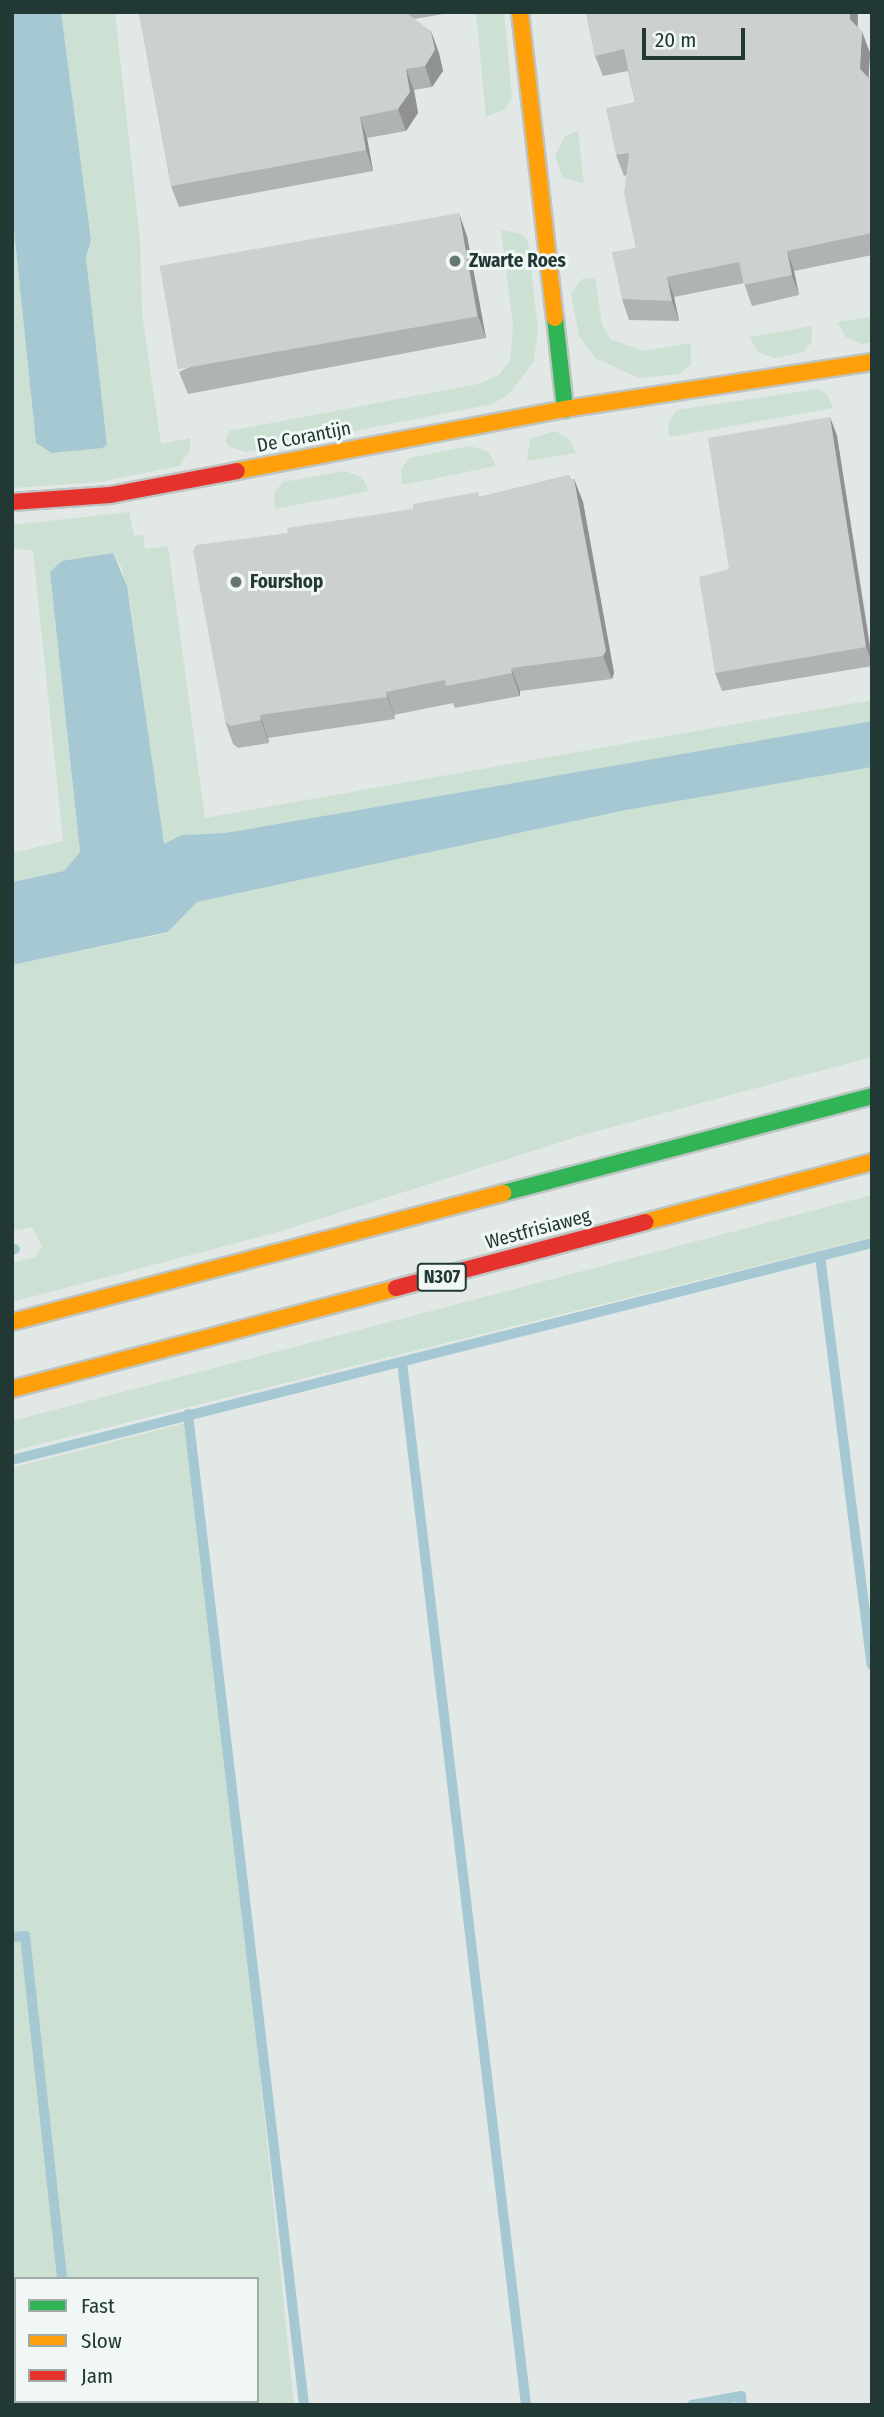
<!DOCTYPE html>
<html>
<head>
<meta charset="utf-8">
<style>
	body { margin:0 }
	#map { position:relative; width:884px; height:2417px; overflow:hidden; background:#e2e8e5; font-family:"Fira Sans Condensed",sans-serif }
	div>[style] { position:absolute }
	.green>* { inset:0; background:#cce0d3 }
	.water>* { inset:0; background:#a5c8d3 }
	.stream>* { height:10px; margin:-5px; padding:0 5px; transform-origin:5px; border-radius:5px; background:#a5c8d3 }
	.roads { filter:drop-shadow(2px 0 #bec5c3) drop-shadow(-2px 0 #bec5c3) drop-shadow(0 2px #bec5c3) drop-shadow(0 -2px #bec5c3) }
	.fast>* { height:16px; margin:-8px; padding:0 8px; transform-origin:8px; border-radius:8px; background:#30b455 }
	.slow>* { height:16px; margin:-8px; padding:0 8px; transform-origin:8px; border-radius:8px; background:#ff9f0a }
	.jam>* { height:16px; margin:-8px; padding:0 8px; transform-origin:8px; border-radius:8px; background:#e5322d }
	.wall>* { inset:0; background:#afb4b2 }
	.shaded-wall>* { inset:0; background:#8f9291 }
	.building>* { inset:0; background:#ccd1cf; transform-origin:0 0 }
	.dots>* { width:19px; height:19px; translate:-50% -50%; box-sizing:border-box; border:4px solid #f0f7f4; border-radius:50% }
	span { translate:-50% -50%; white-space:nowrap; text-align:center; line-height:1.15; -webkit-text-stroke:6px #f0f7f4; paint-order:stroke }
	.shield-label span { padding:2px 5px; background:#f0f7f4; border:2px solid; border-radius:5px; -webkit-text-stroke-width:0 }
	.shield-label { font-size:18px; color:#223835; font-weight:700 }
	.poi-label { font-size:19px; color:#223835; font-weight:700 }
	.left { translate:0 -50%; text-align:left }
	.street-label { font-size:19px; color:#223835 }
	.frame { position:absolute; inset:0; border:14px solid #223835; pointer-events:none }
	.legend { position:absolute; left:14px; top:2277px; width:245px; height:126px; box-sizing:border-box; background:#f0f7f4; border:2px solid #9eaba8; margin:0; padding:9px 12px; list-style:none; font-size:21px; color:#223835 }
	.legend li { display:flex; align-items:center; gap:14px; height:35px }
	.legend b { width:35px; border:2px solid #9eaba8 }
	.scale { position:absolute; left:642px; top:28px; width:103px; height:32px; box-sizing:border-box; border:4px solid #223835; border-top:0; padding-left:9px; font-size:21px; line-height:24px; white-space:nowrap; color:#223835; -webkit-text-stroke:5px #f0f7f4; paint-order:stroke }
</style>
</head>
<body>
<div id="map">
	<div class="green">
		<div style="clip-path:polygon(61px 12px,115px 12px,140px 240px,142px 314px,161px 444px,190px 438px,190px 450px,179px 466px,100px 482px,12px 488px,12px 211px,36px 443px,107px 444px,86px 257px,91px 240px)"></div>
		<div style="clip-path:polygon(476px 12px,504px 12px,512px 98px,505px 109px,486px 117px)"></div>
		<div style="clip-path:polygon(578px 131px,584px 183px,563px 178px,555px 156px,565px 136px)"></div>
		<div style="clip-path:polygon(501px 230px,522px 234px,528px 241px,538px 329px,534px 361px,509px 394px,492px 404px,246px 452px,229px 447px,225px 441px,229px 431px,478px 384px,499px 375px,510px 360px,513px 325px)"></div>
		<div style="clip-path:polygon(595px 277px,602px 324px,610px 339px,643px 351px,691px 343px,691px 365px,679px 374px,639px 378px,595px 358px,579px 336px,571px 294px,582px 279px)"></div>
		<div style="clip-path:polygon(872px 317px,872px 342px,862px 344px,846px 337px,837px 322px)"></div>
		<div style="clip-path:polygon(812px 326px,812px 341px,804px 352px,774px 358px,758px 352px,749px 337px)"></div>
		<div style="clip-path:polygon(818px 389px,827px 394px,833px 408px,670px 437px,668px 433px,669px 421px,677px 410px)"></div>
		<div style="clip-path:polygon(555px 431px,569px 439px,576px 453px,527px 461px,530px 439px)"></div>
		<div style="clip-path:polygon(470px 446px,489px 452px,496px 466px,402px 485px,401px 469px,409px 458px)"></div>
		<div style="clip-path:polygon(344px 471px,362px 477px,369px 491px,275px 509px,274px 493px,283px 482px)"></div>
		<div style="clip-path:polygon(129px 512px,134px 536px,143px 535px,145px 549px,168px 546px,205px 818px,872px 700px,872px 721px,225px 833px,182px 835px,168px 845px,163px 843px,130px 603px,122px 568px,112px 553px,50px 572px,80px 852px,64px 871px,12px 882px,12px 853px,63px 841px,33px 550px,12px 549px,12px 525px)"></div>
		<div style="clip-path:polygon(872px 767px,872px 1057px,586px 1134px,278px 1232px,12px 1302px,12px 1263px,35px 1257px,42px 1246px,32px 1227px,12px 1231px,12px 965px,168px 933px,197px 902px,626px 810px)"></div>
		<div style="clip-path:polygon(872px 1195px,872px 1237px,12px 1451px,12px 1421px)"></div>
		<div style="clip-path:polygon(evenodd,193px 1421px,294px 2405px,12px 2405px,12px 1468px,193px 1421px,16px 2279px,257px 2279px,257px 2401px,16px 2401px,16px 2279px)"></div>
	</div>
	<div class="water">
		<div style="clip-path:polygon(12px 12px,61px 12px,91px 240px,86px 257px,107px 445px,102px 448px,52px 453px,36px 443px,12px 211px)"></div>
		<div style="clip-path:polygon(113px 553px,127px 586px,164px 844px,182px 835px,225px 833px,872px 721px,872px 767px,626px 810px,197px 902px,168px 932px,12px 965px,12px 882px,64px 871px,80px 852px,50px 572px,62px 561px)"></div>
	</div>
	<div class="stream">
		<div style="left:12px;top:1250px;width:3px;rotate:-18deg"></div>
		<div style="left:820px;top:1256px;width:412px;rotate:82.8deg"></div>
		<div style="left:402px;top:1362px;width:1050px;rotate:83.22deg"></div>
		<div style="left:188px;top:1414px;width:998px;rotate:83.32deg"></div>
		<div style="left:12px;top:1460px;width:887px;rotate:-14.16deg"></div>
		<div style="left:12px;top:1937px;width:13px;rotate:-4deg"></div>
		<div style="left:25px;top:1936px;width:345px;rotate:83.8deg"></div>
		<div style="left:75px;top:2401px;width:4px;rotate:76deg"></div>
		<div style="left:692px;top:2405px;width:50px;rotate:-10.4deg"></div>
		<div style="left:741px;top:2396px;width:9px;rotate:84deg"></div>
	</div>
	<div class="roads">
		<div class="fast">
			<div style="left:555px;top:318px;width:92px;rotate:83.7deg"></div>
			<div style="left:503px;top:1193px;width:382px;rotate:-14.7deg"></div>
		</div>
		<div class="slow">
			<div style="left:520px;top:12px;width:308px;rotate:83.5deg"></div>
			<div style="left:237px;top:471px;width:334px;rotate:-10.7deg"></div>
			<div style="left:565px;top:409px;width:311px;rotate:-8.7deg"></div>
			<div style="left:645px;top:1222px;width:235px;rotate:-14.8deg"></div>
			<div style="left:12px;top:1322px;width:508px;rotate:-14.72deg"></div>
			<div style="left:12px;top:1389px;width:397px;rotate:-14.7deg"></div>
		</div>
		<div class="jam">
			<div style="left:12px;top:502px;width:98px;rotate:-4.1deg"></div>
			<div style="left:110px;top:495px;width:129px;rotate:-10.7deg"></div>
			<div style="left:396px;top:1288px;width:258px;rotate:-14.8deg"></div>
		</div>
	</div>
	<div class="wall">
		<div style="clip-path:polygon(139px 12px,444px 12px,444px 14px,414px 19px,439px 53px,443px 71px,432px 87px,414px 90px,418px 113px,406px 131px,367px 138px,373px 171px,179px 207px,171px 186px)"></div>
		<div style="clip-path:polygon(586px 12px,858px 12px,858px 27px,862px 32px,870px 53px,868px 77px,872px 81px,872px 255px,794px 271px,799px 295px,752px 306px,744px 283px,674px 297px,679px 321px,629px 320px,622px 299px,636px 248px,626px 175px,624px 176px,616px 155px,635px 102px,628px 71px,603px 76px,595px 56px)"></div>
		<div style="clip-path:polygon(467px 236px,486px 338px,188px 394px,179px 372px)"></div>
		<div style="clip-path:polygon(830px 417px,837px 436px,872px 657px,872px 666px,722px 691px,715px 673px)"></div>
		<div style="clip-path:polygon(569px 475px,571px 480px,574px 479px,583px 502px,614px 673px,612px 679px,520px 691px,520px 696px,455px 708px,453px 703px,394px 715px,395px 719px,268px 738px,269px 743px,238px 748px,233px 744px,225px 721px,288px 533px,480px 497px)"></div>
	</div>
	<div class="shaded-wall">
		<div style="clip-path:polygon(850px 12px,858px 12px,857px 39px,850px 19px)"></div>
		<div style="clip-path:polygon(431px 31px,439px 53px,443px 71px,432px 87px,425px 66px)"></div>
		<div style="clip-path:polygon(862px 32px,870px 53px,868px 89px,860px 69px)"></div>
		<div style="clip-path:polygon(406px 69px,414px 90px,418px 113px,406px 131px,398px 109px)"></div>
		<div style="clip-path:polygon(360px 117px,367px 138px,373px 171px,366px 150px)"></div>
		<div style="clip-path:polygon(459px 213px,467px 236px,486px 338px,478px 316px)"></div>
		<div style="clip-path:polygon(787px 251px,794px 271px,799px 295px,792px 275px)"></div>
		<div style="clip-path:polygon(667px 277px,674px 297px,679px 321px,672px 301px)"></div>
		<div style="clip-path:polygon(830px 417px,837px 436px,872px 662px,866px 647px)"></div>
		<div style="clip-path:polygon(574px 479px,583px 502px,614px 673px,612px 679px,603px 656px)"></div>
		<div style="clip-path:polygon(511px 668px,520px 691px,520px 696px,512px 673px)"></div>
		<div style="clip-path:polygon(386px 692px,394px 715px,395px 719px,387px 697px)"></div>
		<div style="clip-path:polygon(260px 715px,268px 738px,269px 743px,261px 720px)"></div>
	</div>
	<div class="building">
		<div style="clip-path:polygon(139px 12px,405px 12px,431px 31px,435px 50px,425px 66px,406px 69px,410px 92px,398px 109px,360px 117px,366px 150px,171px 186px)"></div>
		<div style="clip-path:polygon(586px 12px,850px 12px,850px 19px,862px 32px,860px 69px,872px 81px,870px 122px,872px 123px,872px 233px,787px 251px,792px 275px,744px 285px,739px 262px,667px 277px,672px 301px,622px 299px,612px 252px,636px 248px,624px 193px,629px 153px,616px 155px,606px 108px,635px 102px,624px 49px,595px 56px)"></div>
		<div style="left:459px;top:213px;width:105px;height:304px;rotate:80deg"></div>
		<div style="clip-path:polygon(830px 417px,866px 647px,715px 673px,699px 577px,729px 569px,708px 438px)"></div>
		<div style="clip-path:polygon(569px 475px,570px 480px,574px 479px,606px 651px,603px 656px,511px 668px,512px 673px,446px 686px,445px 680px,415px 686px,386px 692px,387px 697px,260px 715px,261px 720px,230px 726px,225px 721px,193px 551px,196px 545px,288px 533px,287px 528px,413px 509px,413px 504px,478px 492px,479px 497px)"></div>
	</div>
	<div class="dots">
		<div style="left:455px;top:261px;background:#657673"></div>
		<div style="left:236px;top:582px;background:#657673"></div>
	</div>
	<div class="shield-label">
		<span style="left:442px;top:1277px">N307</span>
	</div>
	<div class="poi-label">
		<span class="left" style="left:469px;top:261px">Zwarte Roes</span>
		<span class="left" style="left:250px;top:582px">Fourshop</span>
	</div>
	<div class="street-label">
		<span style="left:304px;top:437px;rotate:-11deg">De Corantijn</span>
		<span style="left:538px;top:1229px;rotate:-15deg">Westfrisiaweg</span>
	</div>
	<div class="frame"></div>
	<ul class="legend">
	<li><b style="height:9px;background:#30b455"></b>Fast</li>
	<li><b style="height:9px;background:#ff9f0a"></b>Slow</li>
	<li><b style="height:9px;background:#e5322d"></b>Jam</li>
	</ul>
	<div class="scale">20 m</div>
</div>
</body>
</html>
